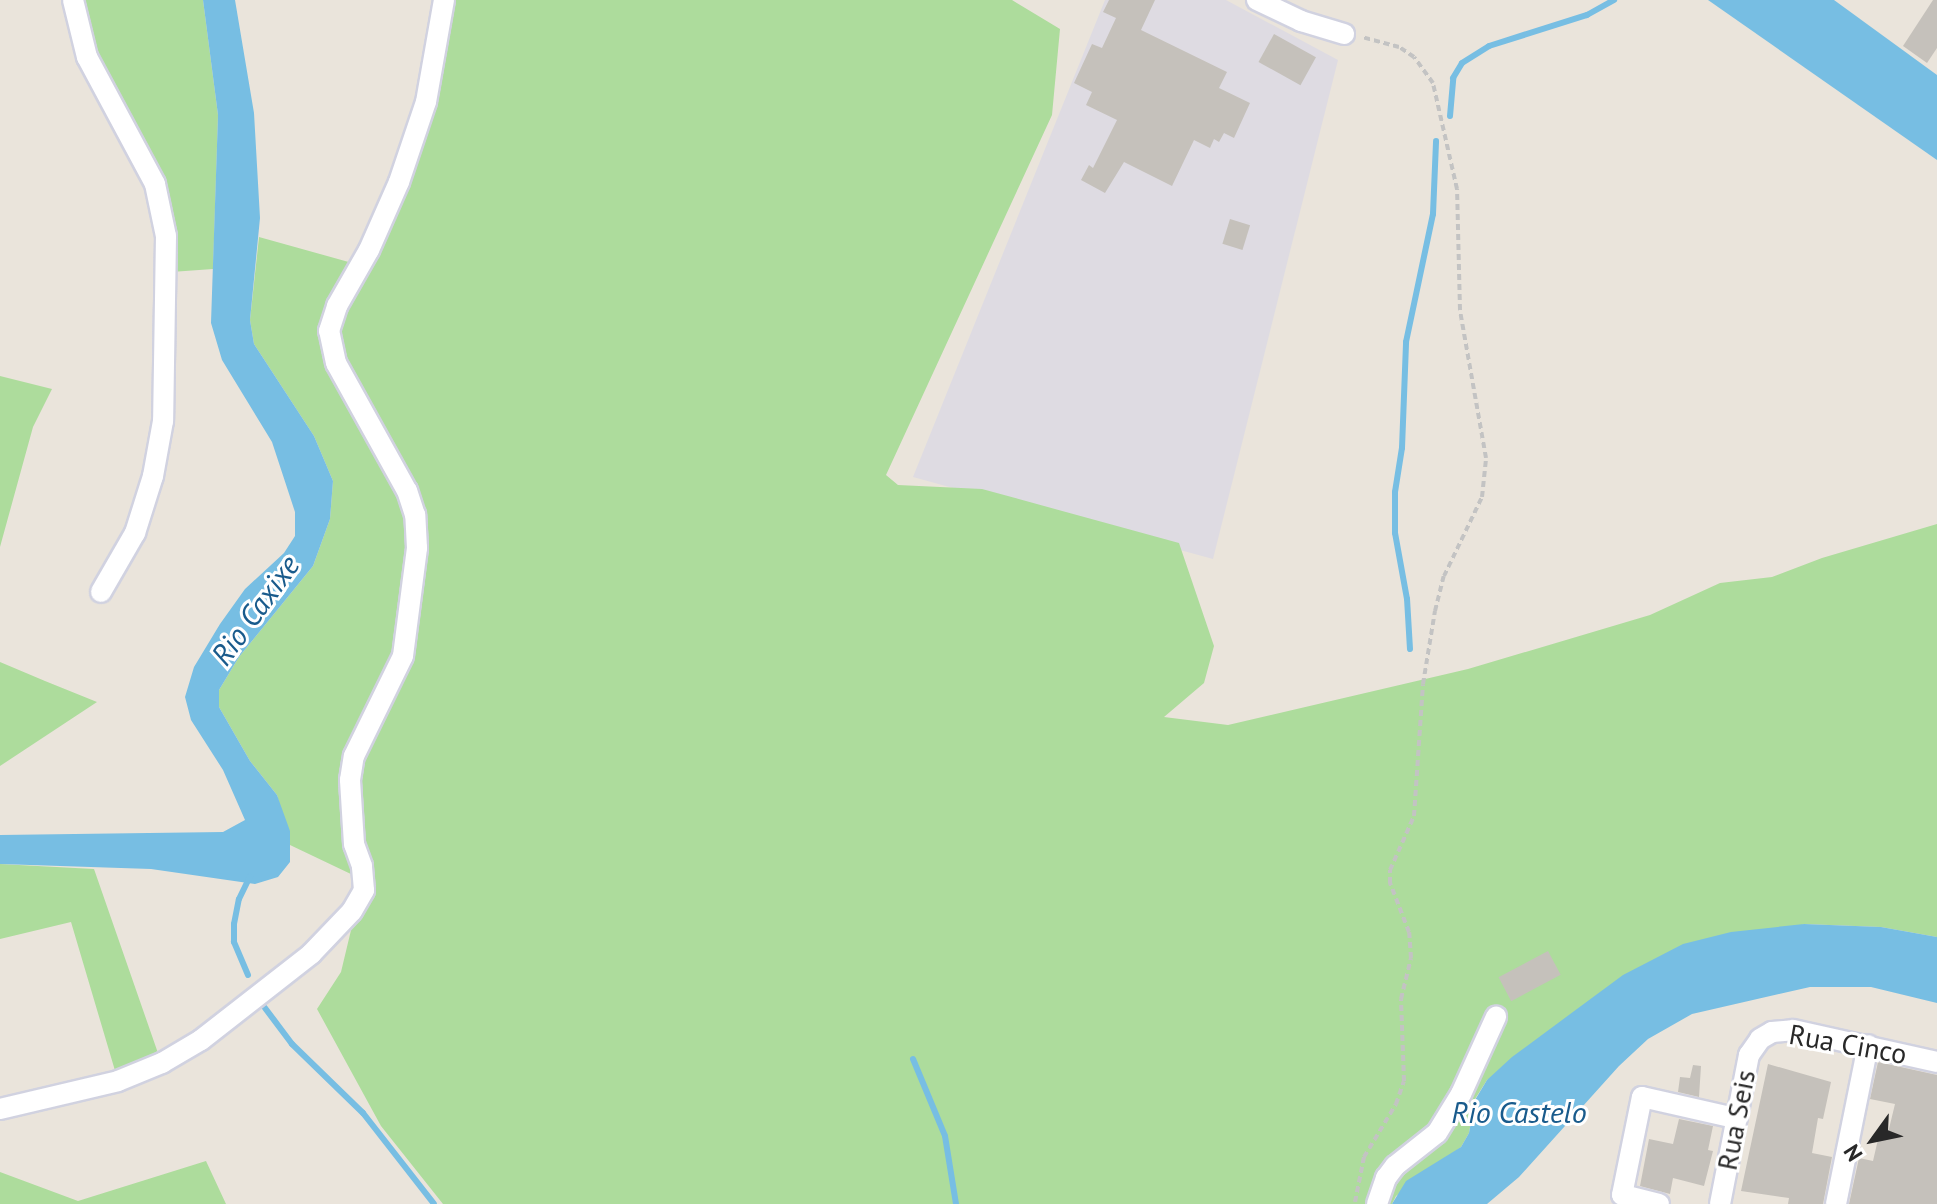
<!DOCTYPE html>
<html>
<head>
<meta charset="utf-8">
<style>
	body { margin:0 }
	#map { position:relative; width:1937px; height:1204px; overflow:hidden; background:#eae4db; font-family:"PT Sans",sans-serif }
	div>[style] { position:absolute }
	.industrial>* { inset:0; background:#dedbe2 }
	.green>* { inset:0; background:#addc9c }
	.water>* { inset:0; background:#77bee3 }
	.stream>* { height:6px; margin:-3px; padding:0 3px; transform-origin:3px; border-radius:3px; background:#77bee3 }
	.building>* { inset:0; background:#c5c1bb; transform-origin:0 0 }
	.path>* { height:4px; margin-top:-2px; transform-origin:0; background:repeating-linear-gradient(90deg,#c3c3c3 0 6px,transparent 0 10px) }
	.roads { filter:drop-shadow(2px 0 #d1d2e0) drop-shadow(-2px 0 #d1d2e0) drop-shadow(0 2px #d1d2e0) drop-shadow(0 -2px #d1d2e0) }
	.minor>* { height:20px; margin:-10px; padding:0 10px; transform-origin:10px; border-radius:10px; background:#fff }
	span { translate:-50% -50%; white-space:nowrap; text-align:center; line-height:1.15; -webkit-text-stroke:6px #fff; paint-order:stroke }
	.street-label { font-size:28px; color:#282828 }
	.water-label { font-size:30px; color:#195b8c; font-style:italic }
	.north { position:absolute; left:1833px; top:1100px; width:80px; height:80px; -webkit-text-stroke:6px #fff; paint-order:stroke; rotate:237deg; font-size:22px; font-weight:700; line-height:32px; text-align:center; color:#282828 }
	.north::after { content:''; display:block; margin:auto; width:28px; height:36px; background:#282828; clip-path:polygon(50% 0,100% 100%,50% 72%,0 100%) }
</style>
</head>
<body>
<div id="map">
	<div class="industrial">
		<div style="clip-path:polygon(1105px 0,1226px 0,1338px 60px,1213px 559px,913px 477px)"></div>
	</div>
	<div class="green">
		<div style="clip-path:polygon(81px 0,203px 0,218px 115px,213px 269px,171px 272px,167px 207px,94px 52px)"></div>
		<div style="clip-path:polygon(443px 0,1012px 0,1060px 29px,1052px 115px,886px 475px,898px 485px,982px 489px,1179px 543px,1214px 646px,1204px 683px,1164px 717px,1228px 725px,1468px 669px,1650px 615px,1720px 583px,1772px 577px,1822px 558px,1937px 524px,1937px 937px,1881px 927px,1804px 924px,1487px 1080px,1475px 1099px,1469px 1133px,1461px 1147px,1396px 1196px,1392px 1204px,443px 1204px,381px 1126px,317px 1009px,341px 972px,352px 926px,376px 886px,290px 845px,277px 795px,250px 761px,219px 707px,219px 690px,239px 657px,313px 566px,330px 519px,333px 481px,314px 436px,254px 344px,250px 320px,259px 237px,363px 266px,393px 218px)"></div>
		<div style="clip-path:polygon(0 376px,52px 389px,33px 427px,0 547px)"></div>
		<div style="clip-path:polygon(0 662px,45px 681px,97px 702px,0 766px)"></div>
		<div style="clip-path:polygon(0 864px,94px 869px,159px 1056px,116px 1074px,71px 922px,0 939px)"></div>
		<div style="clip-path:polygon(206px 1161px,226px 1204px,0 1204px,0 1172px,78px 1201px)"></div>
	</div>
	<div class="water">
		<div style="clip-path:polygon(203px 0,235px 0,254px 113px,260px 218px,250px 320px,254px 344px,314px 436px,333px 481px,330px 519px,313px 566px,239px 657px,219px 690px,219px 707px,250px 761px,277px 795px,290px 831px,290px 862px,278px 877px,255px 884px,151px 869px,0 864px,0 835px,223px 832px,245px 820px,223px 770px,191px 720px,185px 697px,194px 667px,220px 624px,245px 589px,284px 553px,295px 536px,295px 512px,272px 442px,222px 360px,211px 323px,218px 115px)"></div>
		<div style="clip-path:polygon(1708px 0,1834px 0,1937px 75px,1937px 160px)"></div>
		<div style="clip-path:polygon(1804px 924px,1881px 927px,1937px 937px,1937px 1003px,1871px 987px,1810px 987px,1692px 1014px,1648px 1039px,1619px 1066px,1519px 1177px,1487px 1204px,1392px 1204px,1406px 1181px,1461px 1147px,1469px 1133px,1475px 1100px,1487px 1080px,1512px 1057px,1623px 975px,1683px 944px,1731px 932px)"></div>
	</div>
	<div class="stream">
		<div style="left:1450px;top:116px;width:38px;rotate:-85deg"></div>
		<div style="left:1453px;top:78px;width:17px;rotate:-59deg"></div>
		<div style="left:1462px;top:63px;width:32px;rotate:-32deg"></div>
		<div style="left:1489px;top:46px;width:103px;rotate:-17.6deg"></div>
		<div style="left:1587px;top:15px;width:31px;rotate:-29deg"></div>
		<div style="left:1410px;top:649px;width:50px;rotate:-93.4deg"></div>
		<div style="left:1407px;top:599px;width:67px;rotate:-100.3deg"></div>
		<div style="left:1395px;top:533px;width:41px;rotate:-90deg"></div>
		<div style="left:1395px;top:492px;width:45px;rotate:-81deg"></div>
		<div style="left:1402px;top:448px;width:106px;rotate:-87.8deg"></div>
		<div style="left:1406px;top:342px;width:131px;rotate:-78.1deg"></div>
		<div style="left:1433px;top:214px;width:73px;rotate:-87.6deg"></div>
		<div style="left:248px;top:975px;width:36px;rotate:-113deg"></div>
		<div style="left:234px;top:942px;width:18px;rotate:-90deg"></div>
		<div style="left:234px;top:924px;width:25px;rotate:-79deg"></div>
		<div style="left:239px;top:899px;width:25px;rotate:-64deg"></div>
		<div style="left:265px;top:1008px;width:45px;rotate:53.1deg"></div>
		<div style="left:292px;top:1044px;width:99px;rotate:44.2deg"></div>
		<div style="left:363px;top:1113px;width:115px;rotate:52deg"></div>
		<div style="left:913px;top:1059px;width:83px;rotate:67.4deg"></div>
		<div style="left:945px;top:1136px;width:69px;rotate:80.8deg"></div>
	</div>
	<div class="building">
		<div style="clip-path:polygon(1109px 0,1155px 0,1141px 30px,1227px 72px,1219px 88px,1250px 103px,1234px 138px,1224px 133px,1219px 142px,1214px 139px,1210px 148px,1194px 140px,1172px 186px,1124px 162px,1105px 193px,1081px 180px,1089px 165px,1093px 168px,1117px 120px,1086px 105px,1092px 92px,1074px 83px,1092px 44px,1102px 48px,1116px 18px,1103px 12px)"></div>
		<div style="clip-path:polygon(1933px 0,1937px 0,1937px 48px,1927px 63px,1903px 46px)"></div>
		<div style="left:1274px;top:34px;width:48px;height:32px;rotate:29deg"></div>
		<div style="left:1230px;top:219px;width:21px;height:26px;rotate:17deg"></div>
		<div style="left:1548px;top:951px;width:27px;height:56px;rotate:62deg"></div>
		<div style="clip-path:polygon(1878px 1062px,1937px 1075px,1937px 1204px,1849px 1204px,1859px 1158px,1873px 1161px,1879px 1135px,1887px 1137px,1895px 1104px,1870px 1099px)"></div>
		<div style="clip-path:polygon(1768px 1064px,1831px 1082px,1823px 1119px,1818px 1118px,1812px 1153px,1832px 1157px,1823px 1204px,1788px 1204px,1789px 1198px,1741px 1191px)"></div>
		<div style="clip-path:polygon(1693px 1065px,1701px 1066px,1699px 1097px,1678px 1092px,1680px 1077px,1690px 1078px)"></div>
		<div style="clip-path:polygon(1679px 1119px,1713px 1126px,1708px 1150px,1713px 1151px,1704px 1186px,1673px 1178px,1670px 1194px,1640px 1186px,1649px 1139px,1673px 1144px)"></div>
	</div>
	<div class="path">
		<div style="left:1355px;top:1202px;width:46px;rotate:-78.7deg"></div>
		<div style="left:1364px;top:1157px;width:62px;rotate:-58.9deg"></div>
		<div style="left:1396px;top:1104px;width:24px;rotate:-71deg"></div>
		<div style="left:1404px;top:1081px;width:82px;rotate:-92.1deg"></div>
		<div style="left:1401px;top:999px;width:42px;rotate:-76.3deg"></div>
		<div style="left:1411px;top:958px;width:26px;rotate:-94deg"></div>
		<div style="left:1409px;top:932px;width:53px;rotate:-111.2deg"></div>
		<div style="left:1390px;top:883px;width:13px;rotate:-90deg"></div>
		<div style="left:1390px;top:870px;width:59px;rotate:-66deg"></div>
		<div style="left:1414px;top:816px;width:132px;rotate:-86.1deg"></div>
		<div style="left:1423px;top:684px;width:74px;rotate:-80.7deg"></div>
		<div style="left:1435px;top:611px;width:36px;rotate:-76deg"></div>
		<div style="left:1444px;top:576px;width:88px;rotate:-64.3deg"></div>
		<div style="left:1482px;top:497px;width:39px;rotate:-84deg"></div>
		<div style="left:1486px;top:458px;width:150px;rotate:-100deg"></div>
		<div style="left:1460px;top:310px;width:121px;rotate:-91.4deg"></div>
		<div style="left:1457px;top:189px;width:109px;rotate:-102.8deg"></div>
		<div style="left:1433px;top:83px;width:32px;rotate:-126deg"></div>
		<div style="left:1414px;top:57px;width:18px;rotate:-146deg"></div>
		<div style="left:1399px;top:47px;width:38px;rotate:-165deg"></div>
	</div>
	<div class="roads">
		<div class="minor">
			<div style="left:73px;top:0;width:59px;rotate:76.2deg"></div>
			<div style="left:87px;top:57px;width:144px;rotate:61.8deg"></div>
			<div style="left:155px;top:184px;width:53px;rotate:78.1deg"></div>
			<div style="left:166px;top:236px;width:185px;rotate:90.9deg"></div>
			<div style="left:163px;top:421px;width:56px;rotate:100.3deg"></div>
			<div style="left:153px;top:476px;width:60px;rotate:107.5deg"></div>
			<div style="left:135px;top:533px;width:68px;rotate:120deg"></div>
			<div style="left:1257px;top:0;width:49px;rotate:25.5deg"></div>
			<div style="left:1301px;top:21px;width:45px;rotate:16.8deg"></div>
			<div style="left:0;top:1109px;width:121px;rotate:-13.3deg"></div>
			<div style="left:118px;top:1081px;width:48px;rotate:-22.2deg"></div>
			<div style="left:162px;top:1063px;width:45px;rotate:-30.5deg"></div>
			<div style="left:201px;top:1040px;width:140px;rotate:-38deg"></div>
			<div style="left:311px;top:954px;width:59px;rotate:-46.4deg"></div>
			<div style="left:352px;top:911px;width:24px;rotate:-60deg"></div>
			<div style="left:364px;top:890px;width:24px;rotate:-95deg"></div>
			<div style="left:362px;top:866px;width:23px;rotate:-110deg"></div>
			<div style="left:354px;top:844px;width:64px;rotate:-93.6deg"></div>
			<div style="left:350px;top:780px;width:24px;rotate:-81deg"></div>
			<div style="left:354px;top:756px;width:111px;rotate:-63.9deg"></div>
			<div style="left:403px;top:656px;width:109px;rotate:-82.6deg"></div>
			<div style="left:417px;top:548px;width:33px;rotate:-93deg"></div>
			<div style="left:415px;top:515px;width:25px;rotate:-108deg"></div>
			<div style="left:407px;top:491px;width:146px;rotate:-119deg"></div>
			<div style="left:336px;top:363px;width:33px;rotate:-102deg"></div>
			<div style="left:329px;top:331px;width:26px;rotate:-72deg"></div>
			<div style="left:337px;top:306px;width:64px;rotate:-60.3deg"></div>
			<div style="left:369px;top:250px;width:74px;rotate:-66.2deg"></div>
			<div style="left:399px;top:182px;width:84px;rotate:-71.4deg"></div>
			<div style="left:426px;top:102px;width:104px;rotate:-80deg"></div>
			<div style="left:1377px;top:1204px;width:28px;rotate:-71deg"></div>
			<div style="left:1386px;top:1178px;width:15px;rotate:-53deg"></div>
			<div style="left:1395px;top:1166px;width:53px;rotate:-38.2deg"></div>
			<div style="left:1437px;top:1133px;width:46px;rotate:-58.4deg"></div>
			<div style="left:1461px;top:1094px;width:85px;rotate:-65.6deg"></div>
			<div style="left:1659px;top:1204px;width:38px;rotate:-166deg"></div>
			<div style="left:1622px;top:1195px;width:100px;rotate:-78.5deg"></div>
			<div style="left:1642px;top:1097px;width:95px;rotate:12.7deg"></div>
			<div style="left:1720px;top:1204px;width:152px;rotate:-79deg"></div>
			<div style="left:1749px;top:1055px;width:19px;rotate:-55deg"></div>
			<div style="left:1760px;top:1039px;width:14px;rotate:-30deg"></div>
			<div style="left:1772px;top:1032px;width:21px;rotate:-5deg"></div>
			<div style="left:1793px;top:1030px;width:148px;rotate:12.5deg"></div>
			<div style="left:1836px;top:1204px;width:162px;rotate:-78.6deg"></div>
		</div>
	</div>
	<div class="street-label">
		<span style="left:1848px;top:1044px;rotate:10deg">Rua Cinco</span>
		<span style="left:1736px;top:1120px;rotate:-79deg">Rua Seis</span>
	</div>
	<div class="water-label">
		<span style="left:255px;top:610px;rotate:-54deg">Rio Caxixe</span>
		<span style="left:1519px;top:1112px">Rio Castelo</span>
	</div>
	<div class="north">N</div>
</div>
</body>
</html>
